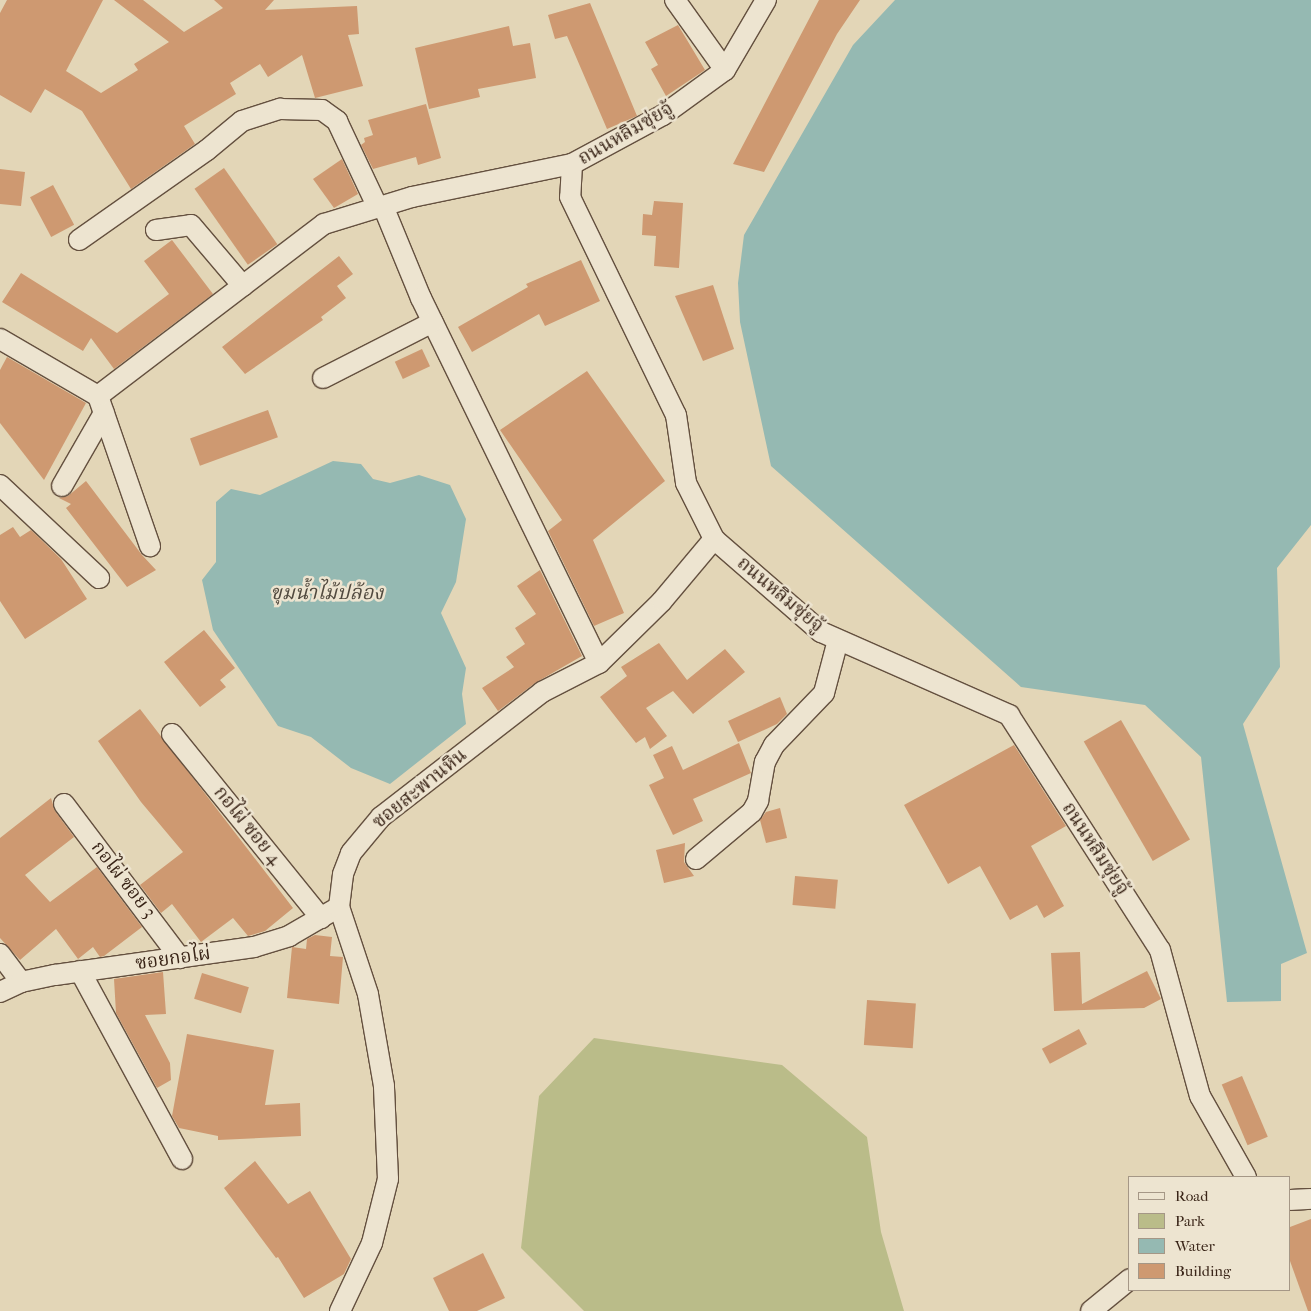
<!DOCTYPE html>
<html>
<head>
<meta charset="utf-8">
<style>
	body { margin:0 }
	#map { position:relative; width:1311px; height:1311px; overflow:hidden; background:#e3d6b7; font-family:"IM FELL French Canon","Noto Serif Thai",serif }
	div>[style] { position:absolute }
	.green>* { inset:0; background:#babc89 }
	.water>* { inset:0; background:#95b9b2 }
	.building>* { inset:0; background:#ce9971; transform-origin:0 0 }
	.roads { filter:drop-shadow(1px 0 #64503f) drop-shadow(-1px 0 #64503f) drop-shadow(0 1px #64503f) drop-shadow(0 -1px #64503f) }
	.minor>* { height:20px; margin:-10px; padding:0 10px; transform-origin:10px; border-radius:10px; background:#ede4d0 }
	span { translate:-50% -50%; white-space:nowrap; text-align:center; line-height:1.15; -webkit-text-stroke:5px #ede4d0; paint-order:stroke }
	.street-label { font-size:19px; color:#392417 }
	.water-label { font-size:20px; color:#50493e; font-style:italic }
	.legend { position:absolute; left:1128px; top:1176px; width:162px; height:115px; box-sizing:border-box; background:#ede4d0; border:1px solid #a59786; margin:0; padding:6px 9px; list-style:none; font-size:15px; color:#392417 }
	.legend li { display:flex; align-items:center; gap:10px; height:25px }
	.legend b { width:25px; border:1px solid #a59786 }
</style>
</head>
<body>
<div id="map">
	<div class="green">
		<div style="clip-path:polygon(594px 1038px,782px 1065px,867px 1137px,881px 1232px,904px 1311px,584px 1311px,521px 1248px,539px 1096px)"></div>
	</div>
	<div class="water">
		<div style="clip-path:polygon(895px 0,1311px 0,1311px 525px,1277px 568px,1280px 667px,1243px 724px,1307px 953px,1281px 964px,1281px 1001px,1227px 1002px,1201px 757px,1145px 705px,1021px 687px,771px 466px,740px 322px,738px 283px,744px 235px,853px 45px)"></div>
		<div style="clip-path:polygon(333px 461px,361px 464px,373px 479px,390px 483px,419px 475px,450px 485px,466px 519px,456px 582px,441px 613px,466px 668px,462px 694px,466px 724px,390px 784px,351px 768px,311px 737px,278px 726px,213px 630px,202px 580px,216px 562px,216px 502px,231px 489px,260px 495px)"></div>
	</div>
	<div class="building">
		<div style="clip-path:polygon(7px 0,103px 0,66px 71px,101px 93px,138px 70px,134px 64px,169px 42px,114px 0,143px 0,184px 32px,223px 8px,214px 0,274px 0,265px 10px,357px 6px,359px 34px,348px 35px,363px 86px,315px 98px,302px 55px,268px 77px,260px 64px,230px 83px,236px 94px,184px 126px,195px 144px,131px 189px,82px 111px,45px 89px,31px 113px,0 95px,0 13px)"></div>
		<div style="clip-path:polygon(819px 0,860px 0,837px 34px,764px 172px,733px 164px)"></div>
		<div style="clip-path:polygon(590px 3px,637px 116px,607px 129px,567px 36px,555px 39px,548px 15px)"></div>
		<div style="clip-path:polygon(678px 25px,705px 70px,666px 96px,651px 69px,658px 65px,645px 42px)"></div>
		<div style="clip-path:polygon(509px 26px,513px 46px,530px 43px,536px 78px,478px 89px,480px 97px,429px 109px,415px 48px)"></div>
		<div style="clip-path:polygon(426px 104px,441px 158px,418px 165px,416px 157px,373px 169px,361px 145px,365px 142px,364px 138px,373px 135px,368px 120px)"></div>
		<div style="clip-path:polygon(342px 159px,358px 194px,334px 208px,313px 179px)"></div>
		<div style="left:224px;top:168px;width:93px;height:36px;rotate:55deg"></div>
		<div style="clip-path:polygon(0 169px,25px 172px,21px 206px,0 204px)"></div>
		<div style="left:53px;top:185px;width:45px;height:26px;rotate:62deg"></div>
		<div style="clip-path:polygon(654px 201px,683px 203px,679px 268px,654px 266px,656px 236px,642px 235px,643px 214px,652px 215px)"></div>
		<div style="clip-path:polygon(172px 240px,213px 294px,114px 369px,91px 338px,83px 351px,2px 302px,21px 273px,117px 333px,169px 294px,144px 261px)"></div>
		<div style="clip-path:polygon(339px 256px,353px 274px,337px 286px,346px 298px,321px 317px,323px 320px,245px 374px,222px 347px)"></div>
		<div style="clip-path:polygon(581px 260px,600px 301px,545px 326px,539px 314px,472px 352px,458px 327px,528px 287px,526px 284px)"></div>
		<div style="clip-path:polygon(713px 285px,734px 349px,703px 361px,675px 296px)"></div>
		<div style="left:422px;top:349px;width:19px;height:30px;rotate:65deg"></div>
		<div style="clip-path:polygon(7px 357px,86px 403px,44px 480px,0 423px,0 370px)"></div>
		<div style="clip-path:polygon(587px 371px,665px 481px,593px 540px,624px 613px,594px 626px,548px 531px,562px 520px,500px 430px)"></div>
		<div style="left:268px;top:410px;width:29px;height:83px;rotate:70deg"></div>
		<div style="clip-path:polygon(86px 481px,142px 555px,156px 570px,127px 587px,66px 508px,71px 504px,59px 498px,68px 496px)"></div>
		<div style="clip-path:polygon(13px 527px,20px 537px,31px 530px,61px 559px,87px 599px,25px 639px,0 601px,0 535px)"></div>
		<div style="clip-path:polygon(540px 570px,582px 656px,535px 683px,498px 711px,482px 688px,514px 667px,506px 657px,525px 644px,515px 628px,536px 614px,517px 586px)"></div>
		<div style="clip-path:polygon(204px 630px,235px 668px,220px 680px,226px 687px,200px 707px,164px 662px)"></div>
		<div style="clip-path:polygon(659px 643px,687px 680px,725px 649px,745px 672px,693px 714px,673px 691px,646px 708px,667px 736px,650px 749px,645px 737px,636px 743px,600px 697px,627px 676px,621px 667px)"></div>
		<div style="clip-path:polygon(780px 697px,787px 714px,777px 724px,738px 742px,728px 721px)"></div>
		<div style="clip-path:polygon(140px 709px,293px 908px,265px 931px,248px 936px,233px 918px,201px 942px,172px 904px,161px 913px,140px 885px,183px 852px,141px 802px,98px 741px)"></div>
		<div style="left:1121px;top:720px;width:138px;height:43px;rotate:60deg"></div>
		<div style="clip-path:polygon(739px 743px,751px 773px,693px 799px,703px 821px,673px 835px,649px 785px,664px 778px,653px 755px,672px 746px,683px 770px)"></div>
		<div style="clip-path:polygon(1014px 745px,1066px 826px,1031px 846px,1064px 906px,1044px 918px,1037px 905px,1010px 920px,980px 866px,948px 884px,904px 805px)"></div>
		<div style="clip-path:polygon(51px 798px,55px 811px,74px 837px,25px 875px,50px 902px,97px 867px,142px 927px,104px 956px,100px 957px,93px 947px,78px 959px,56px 929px,20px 960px,0 938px,0 838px)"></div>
		<div style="clip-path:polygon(780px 808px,787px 838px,766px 843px,760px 820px,766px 812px)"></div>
		<div style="clip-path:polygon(685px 843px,684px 862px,694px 876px,664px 883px,656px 850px)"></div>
		<div style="left:795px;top:876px;width:43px;height:29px;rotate:5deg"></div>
		<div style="clip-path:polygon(315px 935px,332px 937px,330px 956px,343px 957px,339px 1004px,287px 998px,292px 947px,306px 949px,307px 939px)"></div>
		<div style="clip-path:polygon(1080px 952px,1082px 1004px,1147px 971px,1161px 999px,1144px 1008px,1054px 1011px,1051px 953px)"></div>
		<div style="clip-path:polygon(163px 972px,166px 1014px,145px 1015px,170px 1063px,171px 1080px,157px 1088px,116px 1013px,114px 979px)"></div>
		<div style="left:202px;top:973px;width:49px;height:27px;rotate:17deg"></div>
		<div style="left:867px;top:1000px;width:49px;height:45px;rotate:4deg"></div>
		<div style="left:1079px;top:1029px;width:17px;height:42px;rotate:62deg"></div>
		<div style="clip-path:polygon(187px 1034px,274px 1050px,265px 1105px,300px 1103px,301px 1136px,218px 1140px,218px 1136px,179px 1128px,172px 1116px)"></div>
		<div style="left:1242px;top:1076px;width:66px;height:22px;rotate:67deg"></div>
		<div style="clip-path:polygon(255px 1161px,288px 1204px,310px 1191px,351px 1259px,344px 1274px,304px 1298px,278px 1257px,276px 1258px,224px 1188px)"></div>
		<div style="clip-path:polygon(1311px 1219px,1311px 1311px,1308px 1311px,1290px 1261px,1290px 1227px)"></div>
		<div style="clip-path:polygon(483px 1253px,505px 1298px,477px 1311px,449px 1311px,433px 1278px)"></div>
	</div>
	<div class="roads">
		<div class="minor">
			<div style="left:675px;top:0;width:86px;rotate:54.5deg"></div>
			<div style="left:766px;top:0;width:81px;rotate:120.4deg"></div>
			<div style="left:725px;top:70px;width:77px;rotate:144deg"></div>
			<div style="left:663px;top:115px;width:103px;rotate:151.7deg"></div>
			<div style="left:572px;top:164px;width:33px;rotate:93deg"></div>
			<div style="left:570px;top:197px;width:242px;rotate:64.1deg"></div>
			<div style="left:676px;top:415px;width:69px;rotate:81.6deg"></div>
			<div style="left:686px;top:483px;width:63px;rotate:63.4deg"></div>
			<div style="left:714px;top:539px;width:142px;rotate:41deg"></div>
			<div style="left:821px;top:632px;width:206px;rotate:23.8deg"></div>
			<div style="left:1009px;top:715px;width:279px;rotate:57.3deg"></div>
			<div style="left:1160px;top:950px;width:151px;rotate:74.7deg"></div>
			<div style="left:1200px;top:1096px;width:93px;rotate:60.4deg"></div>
			<div style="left:383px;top:206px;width:100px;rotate:67.6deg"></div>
			<div style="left:421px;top:298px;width:406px;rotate:64deg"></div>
			<div style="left:156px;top:230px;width:35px;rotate:-8deg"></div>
			<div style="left:191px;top:225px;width:80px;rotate:49.6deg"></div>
			<div style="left:79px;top:240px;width:156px;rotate:-35.1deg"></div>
			<div style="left:207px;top:150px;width:45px;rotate:-39.6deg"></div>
			<div style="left:242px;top:121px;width:40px;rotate:-18deg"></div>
			<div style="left:280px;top:109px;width:42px;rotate:1.4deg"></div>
			<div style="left:322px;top:110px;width:19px;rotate:36deg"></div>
			<div style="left:337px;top:121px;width:96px;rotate:64.8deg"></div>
			<div style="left:0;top:339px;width:113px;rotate:30.2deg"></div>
			<div style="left:98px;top:396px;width:159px;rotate:70.9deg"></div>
			<div style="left:323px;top:378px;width:123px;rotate:-27deg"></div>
			<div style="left:98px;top:396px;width:284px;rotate:-37.3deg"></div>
			<div style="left:324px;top:224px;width:92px;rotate:-17.1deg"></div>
			<div style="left:412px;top:197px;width:163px;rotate:-11.7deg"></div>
			<div style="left:0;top:485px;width:136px;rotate:43.2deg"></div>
			<div style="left:62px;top:486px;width:84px;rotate:-60.1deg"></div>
			<div style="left:172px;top:734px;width:237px;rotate:51deg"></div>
			<div style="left:64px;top:804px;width:193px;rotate:53deg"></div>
			<div style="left:696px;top:859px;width:73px;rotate:-40deg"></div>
			<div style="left:752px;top:812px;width:13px;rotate:-61deg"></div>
			<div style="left:758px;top:801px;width:40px;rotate:-80deg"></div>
			<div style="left:765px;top:762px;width:19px;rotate:-62deg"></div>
			<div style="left:774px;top:745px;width:72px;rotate:-46.1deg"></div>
			<div style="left:824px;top:693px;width:55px;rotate:-75.2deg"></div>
			<div style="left:0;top:954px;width:35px;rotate:53deg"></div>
			<div style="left:80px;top:971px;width:214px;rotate:61.5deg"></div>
			<div style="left:0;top:992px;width:23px;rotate:-25deg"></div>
			<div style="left:21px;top:982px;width:35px;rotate:-12deg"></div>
			<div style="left:55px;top:975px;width:201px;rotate:-8deg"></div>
			<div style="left:254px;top:947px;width:37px;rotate:-17deg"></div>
			<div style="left:289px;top:936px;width:58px;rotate:-30.1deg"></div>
			<div style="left:1290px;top:1200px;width:21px;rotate:-3deg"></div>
			<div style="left:340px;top:1311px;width:75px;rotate:-64.8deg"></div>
			<div style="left:372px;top:1243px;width:66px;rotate:-76deg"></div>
			<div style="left:388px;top:1179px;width:93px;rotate:-92.5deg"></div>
			<div style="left:384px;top:1086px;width:93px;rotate:-99.9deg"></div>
			<div style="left:368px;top:994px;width:92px;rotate:-108.4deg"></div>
			<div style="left:339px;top:907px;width:33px;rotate:-83deg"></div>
			<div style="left:343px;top:874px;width:22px;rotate:-69deg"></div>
			<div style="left:351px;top:853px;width:47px;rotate:-50.2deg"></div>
			<div style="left:381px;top:817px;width:204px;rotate:-37.8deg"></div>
			<div style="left:542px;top:692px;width:64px;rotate:-27deg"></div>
			<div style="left:599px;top:663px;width:88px;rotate:-44.5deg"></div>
			<div style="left:662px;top:601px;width:81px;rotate:-50deg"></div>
			<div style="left:1091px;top:1311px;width:50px;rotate:-39.4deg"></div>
		</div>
	</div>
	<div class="street-label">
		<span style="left:626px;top:134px;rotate:-30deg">ถนนหลิมซุ่ยจู้</span>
		<span style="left:780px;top:595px;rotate:40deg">ถนนหลิมซุ่ยจู้</span>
		<span style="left:420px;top:789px;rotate:-39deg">ซอยสะพานหิน</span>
		<span style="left:247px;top:826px;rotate:51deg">กอไผ่ ซอย 4</span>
		<span style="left:1095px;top:849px;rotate:57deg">ถนนหลิมซุ่ยจู้</span>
		<span style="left:123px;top:880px;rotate:52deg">กอไผ่ ซอย 3</span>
		<span style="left:173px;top:959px;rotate:-8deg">ซอยกอไผ่</span>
	</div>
	<div class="water-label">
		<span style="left:327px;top:592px">ขุมน้ำไม้ปล้อง</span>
	</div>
	<ul class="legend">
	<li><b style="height:6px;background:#ede4d0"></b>Road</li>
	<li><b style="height:14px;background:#babc89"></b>Park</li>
	<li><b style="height:14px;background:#95b9b2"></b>Water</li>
	<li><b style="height:14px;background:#ce9971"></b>Building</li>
	</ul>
</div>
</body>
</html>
